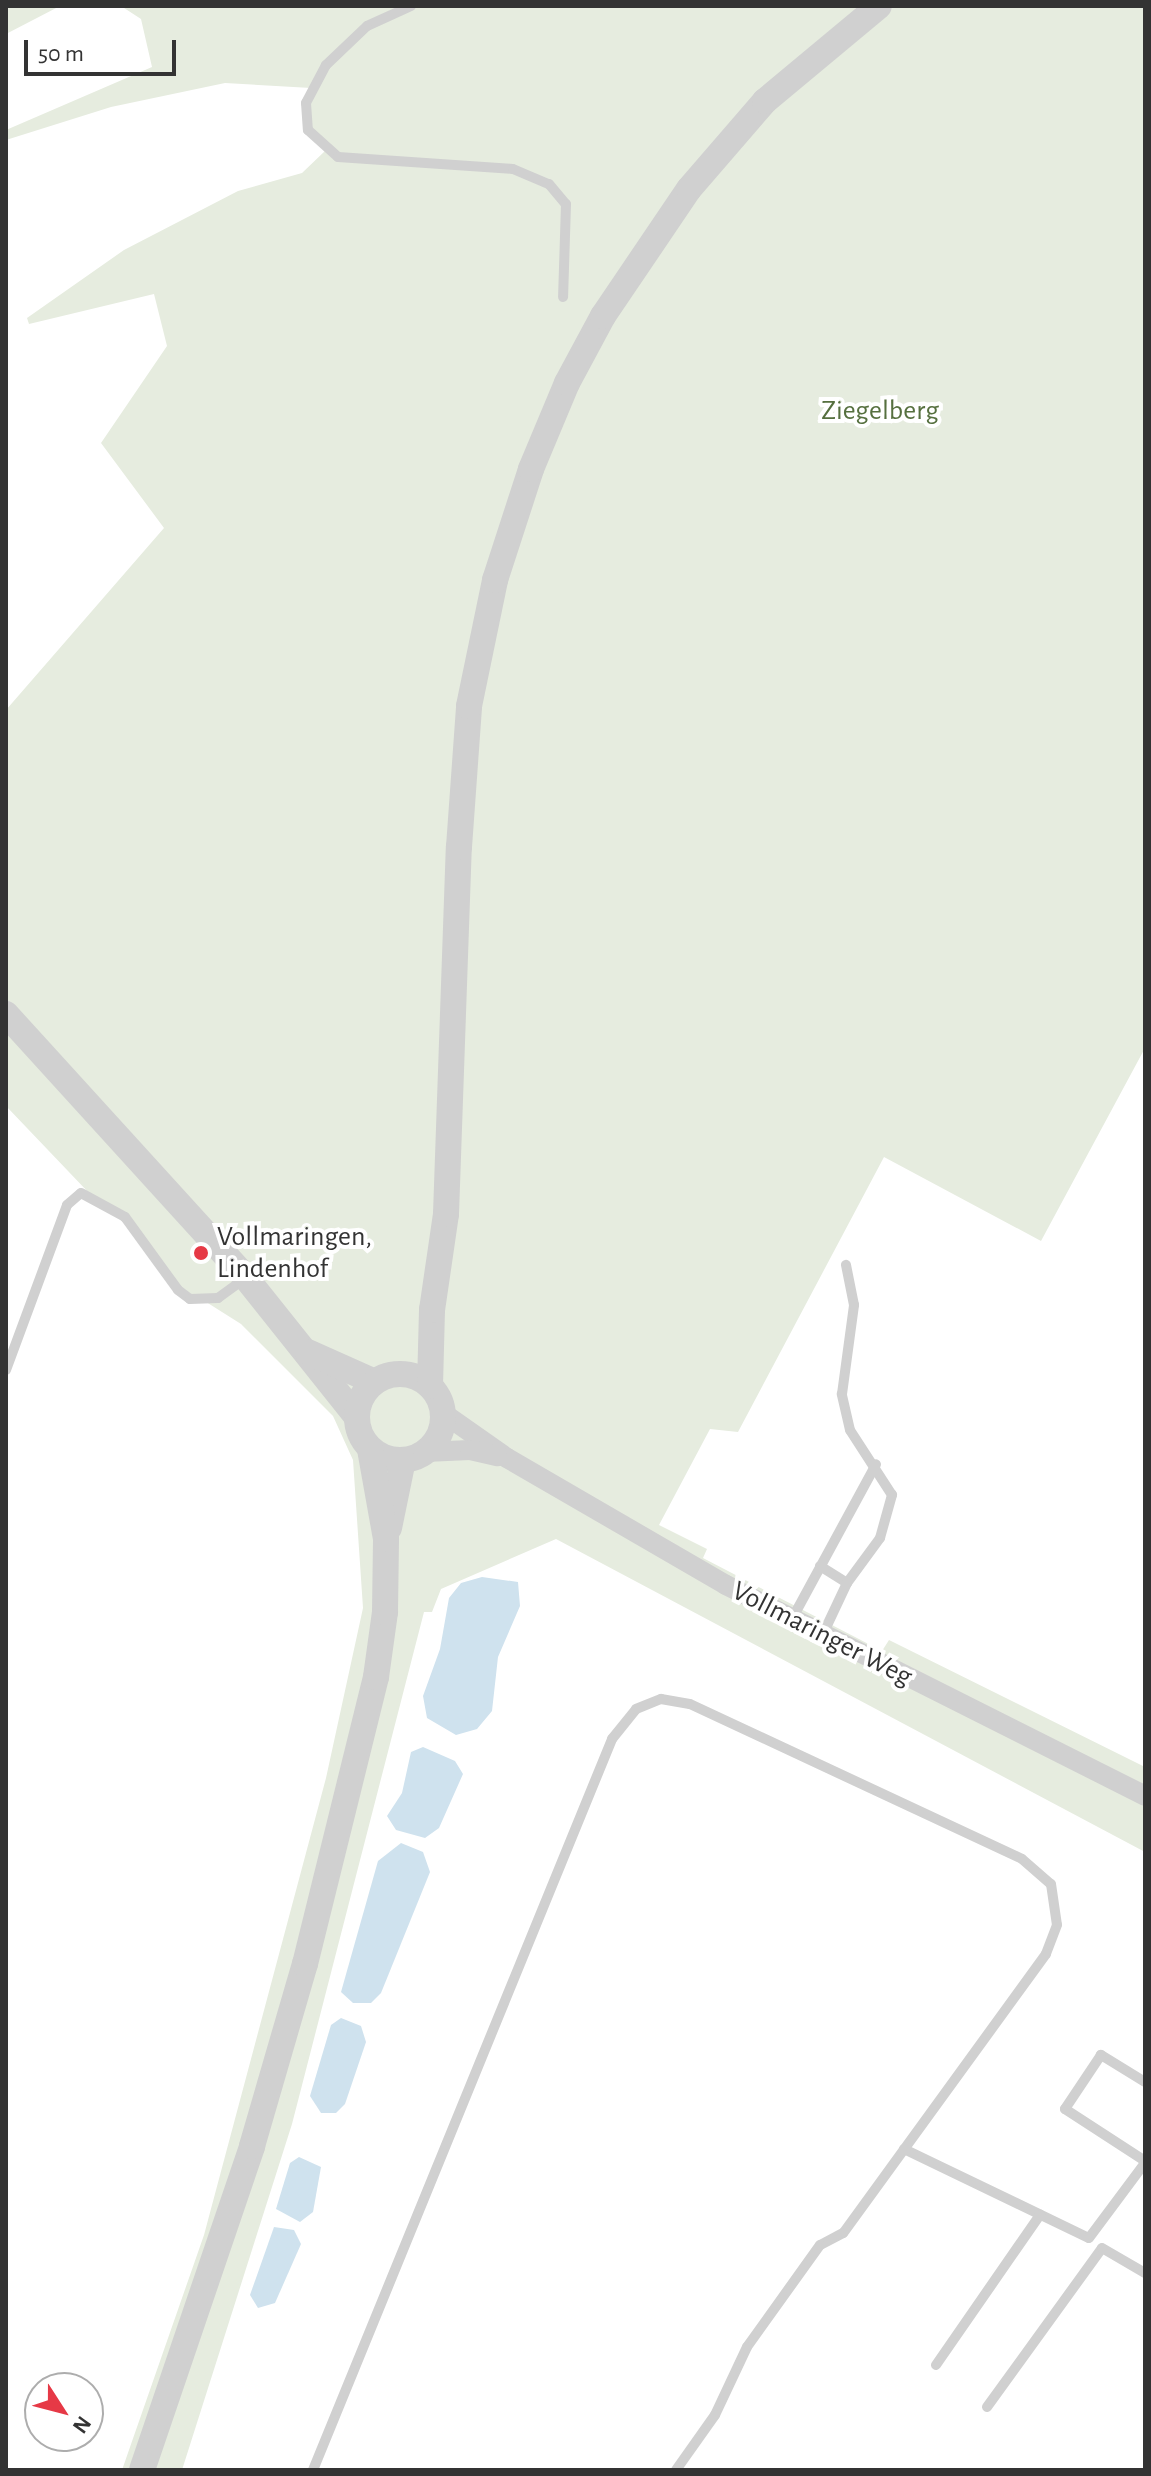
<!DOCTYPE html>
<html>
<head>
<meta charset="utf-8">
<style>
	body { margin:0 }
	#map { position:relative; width:1151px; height:2476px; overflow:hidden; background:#fff; font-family:"Alegreya Sans",sans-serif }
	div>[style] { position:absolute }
	.green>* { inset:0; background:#e6ecdf }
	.water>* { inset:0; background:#cfe2ee }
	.service>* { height:10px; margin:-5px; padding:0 5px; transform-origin:5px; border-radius:5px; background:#d0d0d0 }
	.minor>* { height:20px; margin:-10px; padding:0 10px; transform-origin:10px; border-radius:10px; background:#d0d0d0 }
	.tertiary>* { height:26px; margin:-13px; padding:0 13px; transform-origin:13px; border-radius:13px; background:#d0d0d0 }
	.tertiary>.ring { margin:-13px; padding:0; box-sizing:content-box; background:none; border:26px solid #d0d0d0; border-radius:50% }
	.dots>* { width:22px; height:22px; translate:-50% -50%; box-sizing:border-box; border:4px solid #fff; border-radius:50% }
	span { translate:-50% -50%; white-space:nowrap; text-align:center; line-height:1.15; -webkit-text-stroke:8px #fff; paint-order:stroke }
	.park-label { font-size:28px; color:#56703f }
	.poi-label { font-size:28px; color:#333 }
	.left { translate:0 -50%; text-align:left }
	.street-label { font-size:28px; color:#333 }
	.frame { position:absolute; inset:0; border:8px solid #333; pointer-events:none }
	.north { position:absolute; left:24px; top:2372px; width:80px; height:80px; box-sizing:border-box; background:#fff; border:2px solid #adadad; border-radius:50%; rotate:126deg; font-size:22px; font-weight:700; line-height:32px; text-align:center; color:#333 }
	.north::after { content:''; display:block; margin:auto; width:28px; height:36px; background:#e63946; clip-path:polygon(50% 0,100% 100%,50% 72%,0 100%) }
	.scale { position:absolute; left:24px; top:40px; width:152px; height:36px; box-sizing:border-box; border:4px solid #333; border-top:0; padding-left:10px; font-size:24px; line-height:28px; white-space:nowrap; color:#333; -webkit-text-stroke:6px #fff; paint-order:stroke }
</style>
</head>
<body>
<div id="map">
	<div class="green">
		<div style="clip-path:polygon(6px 6px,60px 6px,6px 34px)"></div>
		<div style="clip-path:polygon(121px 6px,1145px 6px,1145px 1048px,1041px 1241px,884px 1157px,738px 1432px,710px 1429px,659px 1525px,707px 1549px,703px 1558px,882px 1651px,889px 1640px,1145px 1767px,1145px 1852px,556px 1539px,441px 1589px,432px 1612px,424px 1612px,292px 2124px,182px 2470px,122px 2470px,204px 2235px,326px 1778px,363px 1608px,353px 1460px,333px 1416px,241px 1324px,203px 1300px,190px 1299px,146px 1242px,89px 1193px,6px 1106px,6px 710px,164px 528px,101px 443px,167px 346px,154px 294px,29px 324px,27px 318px,124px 250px,238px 191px,302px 173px,325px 151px,308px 130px,311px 88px,225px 83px,111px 107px,6px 140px,6px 130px,152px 67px,141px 19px)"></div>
	</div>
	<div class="water">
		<div style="clip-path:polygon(482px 1577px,518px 1582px,520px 1606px,498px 1657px,492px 1711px,477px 1729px,456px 1735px,427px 1718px,423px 1696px,440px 1649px,449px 1598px,461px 1583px)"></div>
		<div style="clip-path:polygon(423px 1747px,455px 1761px,463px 1774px,439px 1828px,425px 1838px,396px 1830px,387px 1816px,402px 1793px,411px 1752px)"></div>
		<div style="clip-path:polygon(401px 1843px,423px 1852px,430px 1872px,381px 1993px,371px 2003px,353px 2003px,341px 1992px,378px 1861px)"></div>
		<div style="clip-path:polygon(341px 2018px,361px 2026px,366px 2042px,345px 2104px,336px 2113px,321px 2113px,310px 2096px,331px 2025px)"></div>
		<div style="clip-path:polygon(299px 2157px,321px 2167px,313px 2212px,300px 2222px,276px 2209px,290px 2163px)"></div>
		<div style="clip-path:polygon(274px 2227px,294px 2230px,301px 2244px,275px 2303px,258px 2308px,250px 2295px)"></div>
	</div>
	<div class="service">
		<div style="left:411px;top:6px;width:48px;rotate:155.6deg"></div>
		<div style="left:367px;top:26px;width:57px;rotate:136.4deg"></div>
		<div style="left:326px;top:65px;width:43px;rotate:117.8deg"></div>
		<div style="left:306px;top:103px;width:27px;rotate:86deg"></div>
		<div style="left:308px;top:130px;width:40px;rotate:42deg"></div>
		<div style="left:338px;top:157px;width:175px;rotate:3.9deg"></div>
		<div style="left:513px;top:169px;width:39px;rotate:23deg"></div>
		<div style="left:549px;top:184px;width:26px;rotate:50deg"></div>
		<div style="left:566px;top:204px;width:93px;rotate:91.8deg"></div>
		<div style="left:6px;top:1370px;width:176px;rotate:-69.7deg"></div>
		<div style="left:67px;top:1205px;width:18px;rotate:-41deg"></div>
		<div style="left:81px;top:1193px;width:50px;rotate:28.6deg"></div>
		<div style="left:125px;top:1217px;width:90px;rotate:54deg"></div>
		<div style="left:178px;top:1290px;width:15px;rotate:37deg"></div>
		<div style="left:190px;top:1299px;width:28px;rotate:-2deg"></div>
		<div style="left:218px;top:1298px;width:34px;rotate:-36deg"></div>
		<div style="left:820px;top:1566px;width:32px;rotate:32deg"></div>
		<div style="left:792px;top:1619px;width:176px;rotate:-61.5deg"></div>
		<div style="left:823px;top:1634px;width:56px;rotate:-64.8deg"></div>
		<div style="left:847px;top:1583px;width:56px;rotate:-53.7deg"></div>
		<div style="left:880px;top:1538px;width:45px;rotate:-74.4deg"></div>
		<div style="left:892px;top:1495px;width:77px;rotate:-122.9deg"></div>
		<div style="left:850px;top:1430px;width:37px;rotate:-103deg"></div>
		<div style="left:842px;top:1394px;width:90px;rotate:-82.3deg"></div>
		<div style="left:854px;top:1305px;width:41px;rotate:-101.3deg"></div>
		<div style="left:1145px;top:2082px;width:52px;rotate:-148.5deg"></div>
		<div style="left:1101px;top:2055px;width:65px;rotate:123.7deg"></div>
		<div style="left:1065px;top:2109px;width:95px;rotate:33deg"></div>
		<div style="left:904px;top:2149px;width:205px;rotate:25.7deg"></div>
		<div style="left:1089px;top:2238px;width:94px;rotate:-53.3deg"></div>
		<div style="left:936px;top:2365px;width:183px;rotate:-55.3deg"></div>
		<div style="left:987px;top:2407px;width:196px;rotate:-54.1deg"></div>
		<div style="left:1102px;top:2248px;width:50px;rotate:30.2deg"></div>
		<div style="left:313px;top:2470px;width:790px;rotate:-67.75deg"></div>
		<div style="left:612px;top:1739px;width:38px;rotate:-51deg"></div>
		<div style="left:636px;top:1709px;width:27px;rotate:-22deg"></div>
		<div style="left:661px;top:1699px;width:29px;rotate:10deg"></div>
		<div style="left:690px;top:1704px;width:366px;rotate:25deg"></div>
		<div style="left:1022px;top:1859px;width:38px;rotate:41deg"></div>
		<div style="left:1051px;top:1884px;width:41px;rotate:81.7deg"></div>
		<div style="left:1057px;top:1925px;width:31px;rotate:111deg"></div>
		<div style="left:1046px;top:1954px;width:345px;rotate:126deg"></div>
		<div style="left:843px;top:2233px;width:26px;rotate:152deg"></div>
		<div style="left:820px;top:2245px;width:125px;rotate:125.6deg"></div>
		<div style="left:747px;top:2347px;width:75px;rotate:115.2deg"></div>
		<div style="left:715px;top:2415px;width:67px;rotate:125.3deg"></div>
	</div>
	<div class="minor">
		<div style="left:443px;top:1413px;width:78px;rotate:35.1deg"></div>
		<div style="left:507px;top:1458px;width:253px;rotate:30.1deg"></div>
		<div style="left:726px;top:1585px;width:469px;rotate:26.7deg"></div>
		<div style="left:425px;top:1452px;width:45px;rotate:-2.5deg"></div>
		<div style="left:470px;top:1450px;width:28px;rotate:13deg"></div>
	</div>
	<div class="tertiary">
		<div style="left:6px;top:1014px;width:357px;rotate:47.7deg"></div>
		<div style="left:246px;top:1278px;width:176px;rotate:51.4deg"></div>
		<div style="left:308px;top:1352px;width:73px;rotate:24.1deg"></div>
		<div class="ring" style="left:357px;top:1374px;width:60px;height:60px"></div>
		<div style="left:430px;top:1386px;width:76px;rotate:-88.5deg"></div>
		<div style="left:432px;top:1310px;width:97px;rotate:-81.7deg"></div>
		<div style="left:446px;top:1214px;width:367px;rotate:-88deg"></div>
		<div style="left:459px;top:847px;width:141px;rotate:-85.9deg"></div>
		<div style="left:469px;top:706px;width:129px;rotate:-78.3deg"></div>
		<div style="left:495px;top:580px;width:117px;rotate:-72deg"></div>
		<div style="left:531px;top:469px;width:93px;rotate:-67.3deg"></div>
		<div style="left:567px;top:383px;width:76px;rotate:-61.8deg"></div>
		<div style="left:603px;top:316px;width:153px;rotate:-55.9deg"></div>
		<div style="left:689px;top:189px;width:116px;rotate:-49.2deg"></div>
		<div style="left:765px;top:101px;width:148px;rotate:-39.8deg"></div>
		<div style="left:389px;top:1528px;width:69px;rotate:-78.4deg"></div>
		<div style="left:142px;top:2470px;width:342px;rotate:-71.2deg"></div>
		<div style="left:252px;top:2146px;width:190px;rotate:-73.8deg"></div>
		<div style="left:305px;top:1964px;width:296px;rotate:-76.1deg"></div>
		<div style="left:376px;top:1677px;width:66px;rotate:-82.1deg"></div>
		<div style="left:385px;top:1612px;width:73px;rotate:-89.2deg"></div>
		<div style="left:386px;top:1539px;width:91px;rotate:-100.1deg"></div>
	</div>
	<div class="dots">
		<div style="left:201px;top:1253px;background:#e63946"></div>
	</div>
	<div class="park-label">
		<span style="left:880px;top:411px">Ziegelberg</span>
	</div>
	<div class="poi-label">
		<span class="left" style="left:217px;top:1253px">Vollmaringen,<br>Lindenhof</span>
	</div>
	<div class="street-label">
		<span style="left:822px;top:1634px;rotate:27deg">Vollmaringer Weg</span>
	</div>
	<div class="frame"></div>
	<div class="north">N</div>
	<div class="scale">50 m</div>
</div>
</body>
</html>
